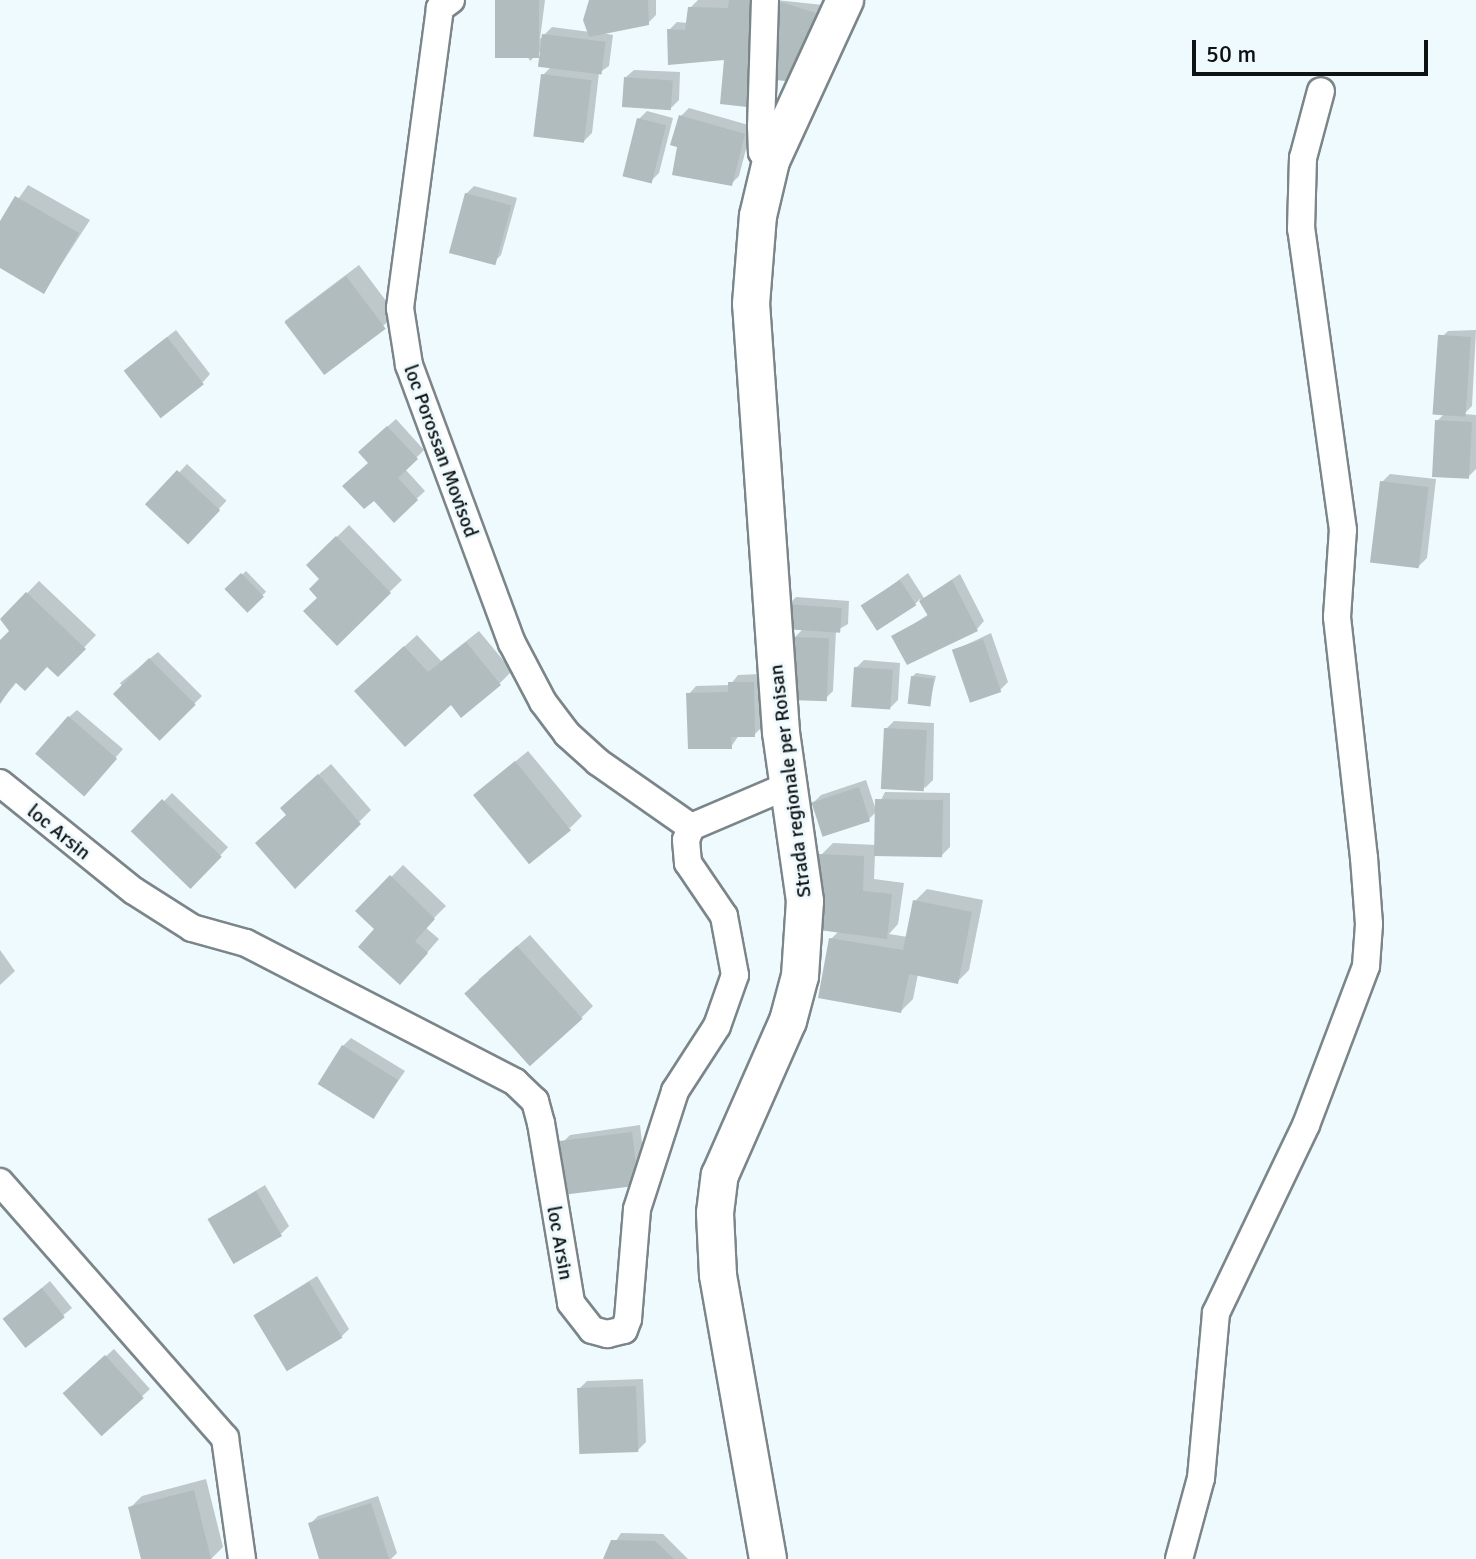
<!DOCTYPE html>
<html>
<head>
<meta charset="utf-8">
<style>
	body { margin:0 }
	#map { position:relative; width:1476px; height:1559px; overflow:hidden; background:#eefafe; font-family:Signika,sans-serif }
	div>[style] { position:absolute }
	.shadow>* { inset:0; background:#0003; transform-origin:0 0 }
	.building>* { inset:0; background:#b0bcbd; transform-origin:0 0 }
	.roads { filter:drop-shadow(2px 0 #7b868a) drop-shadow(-2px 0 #7b868a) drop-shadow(0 2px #7b868a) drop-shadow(0 -2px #7b868a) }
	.minor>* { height:26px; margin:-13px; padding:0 13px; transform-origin:13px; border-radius:13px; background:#fff }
	.secondary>* { height:36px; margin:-18px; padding:0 18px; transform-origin:18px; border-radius:18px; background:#fff }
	span { translate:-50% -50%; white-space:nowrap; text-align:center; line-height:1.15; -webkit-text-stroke:6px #eefafe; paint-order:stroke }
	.street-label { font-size:20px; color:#0e1213 }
	.scale { position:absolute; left:1192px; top:40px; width:236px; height:36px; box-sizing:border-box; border:4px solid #0e1213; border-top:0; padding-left:10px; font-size:24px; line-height:28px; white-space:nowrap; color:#0e1213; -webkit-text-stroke:6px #eefafe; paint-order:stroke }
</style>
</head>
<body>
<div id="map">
	<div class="shadow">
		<div style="clip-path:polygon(497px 0,545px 0,540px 39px,552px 27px,590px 32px,591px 0,656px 0,656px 15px,648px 23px,602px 33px,613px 35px,609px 66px,599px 73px,592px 133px,584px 141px,543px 75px,551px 67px,542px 50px,530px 61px)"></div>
		<div style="clip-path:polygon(698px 0,763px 0,760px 73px,753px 80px,761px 81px,755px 106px,722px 102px,726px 57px,670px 63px,669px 30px,677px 22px,688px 23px,690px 8px)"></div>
		<div style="clip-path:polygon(776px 0,823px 5px,802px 72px)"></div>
		<div style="clip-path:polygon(634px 70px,680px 72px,679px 100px,671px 108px,626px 77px)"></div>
		<div style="clip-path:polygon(689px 108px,752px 126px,739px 176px,731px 184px,681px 116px)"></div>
		<div style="clip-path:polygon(647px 111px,673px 118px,659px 173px,651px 181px,639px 119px)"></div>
		<div style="clip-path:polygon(28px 185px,90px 220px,44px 291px,0 266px,0 225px)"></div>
		<div style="clip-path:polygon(474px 186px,517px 198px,501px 255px,493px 263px,466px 194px)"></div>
		<div style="left:359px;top:265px;width:63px;height:93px;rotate:53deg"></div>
		<div style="clip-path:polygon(176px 330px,210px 374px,203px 382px,134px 363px)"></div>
		<div style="clip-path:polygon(1476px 330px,1472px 406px,1464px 414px,1476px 415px,1476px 469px,1468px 477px,1437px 421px,1445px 413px,1440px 339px,1448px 331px)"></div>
		<div style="clip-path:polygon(396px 419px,424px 450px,405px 469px,425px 491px,394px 520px,368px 444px)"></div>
		<div style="left:187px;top:464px;width:54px;height:57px;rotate:43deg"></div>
		<div style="clip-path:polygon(1390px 474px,1436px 479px,1427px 558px,1419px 566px,1382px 482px)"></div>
		<div style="clip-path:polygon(349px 525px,402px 580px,337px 643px,321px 579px,308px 565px)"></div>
		<div style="left:246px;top:571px;width:29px;height:27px;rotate:46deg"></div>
		<div style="clip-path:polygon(908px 573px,924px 598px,960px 574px,984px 621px,977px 629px,894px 637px,929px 614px,920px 599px,915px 604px,872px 600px)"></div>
		<div style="clip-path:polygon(39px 581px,96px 635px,58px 675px,48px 665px,17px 682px,0 702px,0 643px,12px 631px,1px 620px)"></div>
		<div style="clip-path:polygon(796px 597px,849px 601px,848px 624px,836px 631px,833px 691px,825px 699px,794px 638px,803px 629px,788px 605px)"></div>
		<div style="clip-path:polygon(479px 631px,512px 671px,500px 683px,451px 702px,369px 679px,417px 635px,441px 661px)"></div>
		<div style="clip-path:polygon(991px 633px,1008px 682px,1000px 690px,955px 650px)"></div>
		<div style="clip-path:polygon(158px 652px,202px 696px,160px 738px,120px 683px)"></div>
		<div style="clip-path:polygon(864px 660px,900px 663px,898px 700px,890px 708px,856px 668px)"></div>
		<div style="clip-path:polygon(916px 673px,936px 676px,929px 705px,912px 677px)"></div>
		<div style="clip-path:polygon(761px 674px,762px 727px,754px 735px,739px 735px,731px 747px,689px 694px,696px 686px,730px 685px,738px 675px)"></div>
		<div style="clip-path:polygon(77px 710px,123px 749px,91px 786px,69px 717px)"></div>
		<div style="clip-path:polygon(894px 721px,934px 723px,933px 780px,925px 788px,886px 729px)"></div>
		<div style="clip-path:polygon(528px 751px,582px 816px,570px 828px,488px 784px)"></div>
		<div style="clip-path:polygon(331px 764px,371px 810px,295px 886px,288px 815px,294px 796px)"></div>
		<div style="clip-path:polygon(866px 780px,876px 810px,885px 792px,950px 793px,950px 847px,942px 855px,875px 854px,874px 879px,904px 883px,898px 924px,889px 934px,908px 937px,915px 901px,927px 889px,983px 900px,969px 970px,957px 982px,918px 974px,913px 999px,901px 1011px,831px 939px,839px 931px,821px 855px,833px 843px,876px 845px,877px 811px,869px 819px,813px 803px,821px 795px)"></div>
		<div style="left:172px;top:793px;width:78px;height:54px;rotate:44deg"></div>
		<div style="clip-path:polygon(403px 865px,446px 906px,425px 927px,439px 939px,412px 970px,358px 911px)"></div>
		<div style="clip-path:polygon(530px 935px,593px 1006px,581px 1018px,478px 980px)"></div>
		<div style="clip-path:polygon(0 950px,15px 971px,0 985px)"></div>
		<div style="clip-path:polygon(351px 1038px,405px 1071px,374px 1116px,343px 1046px)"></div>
		<div style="clip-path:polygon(640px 1125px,646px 1177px,562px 1143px,570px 1135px)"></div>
		<div style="clip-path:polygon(265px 1185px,289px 1226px,281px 1234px,210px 1219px)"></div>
		<div style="clip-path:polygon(317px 1276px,349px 1329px,341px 1337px,255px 1315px)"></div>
		<div style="clip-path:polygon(50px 1281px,72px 1308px,27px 1345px,14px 1311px)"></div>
		<div style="clip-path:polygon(114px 1349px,150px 1389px,102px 1433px,74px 1385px)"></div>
		<div style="clip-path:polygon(643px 1379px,646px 1442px,638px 1450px,579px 1389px,587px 1381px)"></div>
		<div style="clip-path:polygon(206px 1479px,223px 1547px,211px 1559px,143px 1559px,130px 1508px,142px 1496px)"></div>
		<div style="clip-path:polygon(378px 1496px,397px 1553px,391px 1559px,321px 1559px,310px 1524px,318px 1516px)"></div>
		<div style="clip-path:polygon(621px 1533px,663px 1534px,688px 1559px,605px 1559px)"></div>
	</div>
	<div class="building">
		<div style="left:495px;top:0;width:44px;height:58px"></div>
		<div style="clip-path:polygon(589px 0,648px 0,649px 25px,589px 37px,583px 20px)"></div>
		<div style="clip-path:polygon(729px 0,756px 0,756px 108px,720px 104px,724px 60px,668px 65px,667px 29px,685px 30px,688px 7px,728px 8px)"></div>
		<div style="clip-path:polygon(774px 0,816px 13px,794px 82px,768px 79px)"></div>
		<div style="left:542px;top:34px;width:64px;height:33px;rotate:7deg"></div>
		<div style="left:541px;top:74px;width:51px;height:63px;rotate:7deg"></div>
		<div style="left:624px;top:77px;width:49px;height:30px;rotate:4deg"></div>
		<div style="clip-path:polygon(679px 115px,745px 134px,732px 186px,672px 175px,677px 147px,670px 145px)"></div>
		<div style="left:637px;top:118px;width:30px;height:60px;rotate:14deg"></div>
		<div style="left:465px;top:193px;width:48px;height:62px;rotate:15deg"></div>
		<div style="clip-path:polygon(15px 196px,79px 233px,44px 294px,0 268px,0 221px)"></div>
		<div style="left:346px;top:276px;width:66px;height:77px;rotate:53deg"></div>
		<div style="left:167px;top:337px;width:60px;height:55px;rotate:52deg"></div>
		<div style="left:1471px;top:337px;width:80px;height:33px;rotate:94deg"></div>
		<div style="left:1435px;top:420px;width:37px;height:57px;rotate:3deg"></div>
		<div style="clip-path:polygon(387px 426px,418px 459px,398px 478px,418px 500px,394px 523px,374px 501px,364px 509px,342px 486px,368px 463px,358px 452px)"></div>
		<div style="left:177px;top:470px;width:59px;height:47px;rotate:43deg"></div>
		<div style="left:1380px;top:481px;width:49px;height:82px;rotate:7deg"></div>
		<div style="clip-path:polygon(336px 536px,391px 593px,337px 646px,303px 611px,317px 598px,309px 589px,319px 579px,306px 565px)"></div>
		<div style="left:241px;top:573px;width:33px;height:23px;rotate:46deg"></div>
		<div style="left:900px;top:580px;width:30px;height:47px;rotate:57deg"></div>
		<div style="clip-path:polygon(952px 580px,978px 631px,907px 665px,891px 636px,928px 616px,919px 601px)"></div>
		<div style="clip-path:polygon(26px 592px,86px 649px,58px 677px,47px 667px,25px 691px,15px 682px,0 704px,0 640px,9px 631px,0 619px)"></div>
		<div style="left:786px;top:604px;width:56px;height:25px;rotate:4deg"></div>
		<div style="left:792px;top:637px;width:37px;height:63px;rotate:2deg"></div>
		<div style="left:983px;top:639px;width:56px;height:33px;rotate:71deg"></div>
		<div style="clip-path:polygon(466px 642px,501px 685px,461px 718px,451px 705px,405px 747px,354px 691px,404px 646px,428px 672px)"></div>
		<div style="left:149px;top:658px;width:66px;height:51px;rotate:45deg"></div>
		<div style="left:854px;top:667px;width:39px;height:40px;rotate:4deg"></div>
		<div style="left:911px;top:676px;width:23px;height:28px;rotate:7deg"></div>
		<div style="clip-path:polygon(728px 682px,754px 682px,755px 737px,731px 737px,732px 749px,688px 749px,686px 693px,728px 692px)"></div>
		<div style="left:68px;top:716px;width:65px;height:50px;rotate:41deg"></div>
		<div style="left:884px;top:728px;width:43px;height:61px;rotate:3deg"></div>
		<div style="left:515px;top:761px;width:89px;height:54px;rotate:51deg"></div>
		<div style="clip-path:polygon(318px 774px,361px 824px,295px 889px,255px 843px,286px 815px,280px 808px)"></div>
		<div style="left:859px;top:787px;width:36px;height:50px;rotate:72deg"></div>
		<div style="left:162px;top:799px;width:83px;height:45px;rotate:44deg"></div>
		<div style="left:875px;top:799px;width:68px;height:57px;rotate:1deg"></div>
		<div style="clip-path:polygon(819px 854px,864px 856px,863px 891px,892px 894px,887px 939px,819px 930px)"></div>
		<div style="clip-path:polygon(390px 875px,435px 919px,415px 941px,428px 953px,400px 985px,358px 947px,374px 929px,355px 911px)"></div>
		<div style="clip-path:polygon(913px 900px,972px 912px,958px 984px,909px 974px,901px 1013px,818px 998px,829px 938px,903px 950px)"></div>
		<div style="left:517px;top:946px;width:98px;height:71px;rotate:48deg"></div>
		<div style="left:342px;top:1045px;width:66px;height:46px;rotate:32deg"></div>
		<div style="left:632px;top:1132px;width:54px;height:73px;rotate:83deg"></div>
		<div style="left:256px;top:1191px;width:52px;height:56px;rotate:60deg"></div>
		<div style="left:309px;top:1282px;width:65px;height:65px;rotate:59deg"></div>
		<div style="left:42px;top:1288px;width:37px;height:50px;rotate:52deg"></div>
		<div style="left:105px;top:1355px;width:58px;height:57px;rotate:48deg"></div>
		<div style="left:636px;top:1386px;width:66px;height:59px;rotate:88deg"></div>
		<div style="clip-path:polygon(194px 1490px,211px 1559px,141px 1559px,128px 1507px)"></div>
		<div style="clip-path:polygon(371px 1503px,389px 1559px,319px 1559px,308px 1523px)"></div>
		<div style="clip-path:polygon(611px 1540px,655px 1541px,674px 1559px,603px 1559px)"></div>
	</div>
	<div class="roads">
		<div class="minor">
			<div style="left:451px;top:0;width:14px;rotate:144deg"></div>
			<div style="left:440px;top:8px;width:303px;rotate:97.6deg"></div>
			<div style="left:400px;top:308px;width:58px;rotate:81deg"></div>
			<div style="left:409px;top:365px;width:296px;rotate:69.7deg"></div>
			<div style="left:512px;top:643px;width:67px;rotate:62.3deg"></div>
			<div style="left:543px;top:702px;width:40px;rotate:53deg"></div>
			<div style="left:567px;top:734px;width:42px;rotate:42.1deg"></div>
			<div style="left:598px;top:762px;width:113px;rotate:35deg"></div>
			<div style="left:765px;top:0;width:126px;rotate:91.8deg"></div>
			<div style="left:761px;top:126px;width:26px;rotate:88deg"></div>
			<div style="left:762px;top:152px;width:13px;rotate:45deg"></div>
			<div style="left:0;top:783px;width:172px;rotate:38.9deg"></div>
			<div style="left:134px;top:891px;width:69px;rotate:32.5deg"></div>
			<div style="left:192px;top:928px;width:56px;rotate:15.5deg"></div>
			<div style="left:246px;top:943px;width:303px;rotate:27.3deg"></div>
			<div style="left:515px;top:1082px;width:28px;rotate:44deg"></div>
			<div style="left:535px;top:1101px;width:23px;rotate:75deg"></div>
			<div style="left:541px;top:1123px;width:182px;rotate:80.5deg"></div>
			<div style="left:571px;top:1303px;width:34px;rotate:52deg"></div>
			<div style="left:592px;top:1330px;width:16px;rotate:15deg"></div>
			<div style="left:607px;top:1334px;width:17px;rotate:-13deg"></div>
			<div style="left:624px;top:1330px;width:12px;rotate:-70deg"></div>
			<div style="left:628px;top:1319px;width:110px;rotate:-85.3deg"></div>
			<div style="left:637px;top:1209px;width:124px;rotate:-72.1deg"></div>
			<div style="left:675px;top:1091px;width:77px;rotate:-57.1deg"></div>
			<div style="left:717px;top:1026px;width:54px;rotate:-70.6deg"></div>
			<div style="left:735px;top:975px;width:60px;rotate:-100.6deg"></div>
			<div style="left:724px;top:916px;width:64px;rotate:-124.2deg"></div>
			<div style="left:688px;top:863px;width:23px;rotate:-95deg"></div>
			<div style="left:686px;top:840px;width:14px;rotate:-69deg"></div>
			<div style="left:691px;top:827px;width:104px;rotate:-23.1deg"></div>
			<div style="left:0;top:1182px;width:341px;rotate:48.7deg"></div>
			<div style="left:225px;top:1438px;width:122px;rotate:82deg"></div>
			<div style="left:1179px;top:1559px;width:84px;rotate:-74.8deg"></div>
			<div style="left:1201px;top:1478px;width:166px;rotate:-84.8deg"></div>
			<div style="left:1216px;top:1313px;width:208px;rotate:-64.4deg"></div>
			<div style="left:1306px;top:1125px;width:170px;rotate:-69.3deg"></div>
			<div style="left:1366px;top:966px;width:42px;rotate:-85.9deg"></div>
			<div style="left:1369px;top:924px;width:66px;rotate:-94.3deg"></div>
			<div style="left:1364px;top:858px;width:243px;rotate:-96.4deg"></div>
			<div style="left:1337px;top:617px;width:87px;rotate:-86.1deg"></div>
			<div style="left:1343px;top:530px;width:304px;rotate:-97.9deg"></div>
			<div style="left:1301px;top:229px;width:71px;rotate:-88.4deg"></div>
			<div style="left:1303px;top:158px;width:69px;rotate:-75deg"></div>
		</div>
		<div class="secondary">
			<div style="left:768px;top:1559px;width:288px;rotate:-100deg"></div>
			<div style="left:718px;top:1275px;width:62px;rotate:-92.8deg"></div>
			<div style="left:715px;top:1213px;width:38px;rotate:-83deg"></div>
			<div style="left:720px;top:1175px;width:168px;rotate:-66.2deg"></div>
			<div style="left:788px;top:1021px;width:47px;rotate:-75.1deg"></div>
			<div style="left:800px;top:976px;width:75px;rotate:-86.2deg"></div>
			<div style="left:805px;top:901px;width:171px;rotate:-98.1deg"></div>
			<div style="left:781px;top:732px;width:429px;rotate:-94deg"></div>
			<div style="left:751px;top:304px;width:88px;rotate:-85.5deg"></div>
			<div style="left:758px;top:216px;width:57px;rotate:-76.7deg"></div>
			<div style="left:771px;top:161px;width:177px;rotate:-65.3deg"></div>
		</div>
	</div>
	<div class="street-label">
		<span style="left:441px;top:451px;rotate:70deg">loc Porossan Movisod</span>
		<span style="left:790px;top:781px;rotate:-97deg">Strada regionale per Roisan</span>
		<span style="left:59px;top:832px;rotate:39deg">loc Arsin</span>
		<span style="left:560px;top:1243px;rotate:80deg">loc Arsin</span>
	</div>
	<div class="scale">50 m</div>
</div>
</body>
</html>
